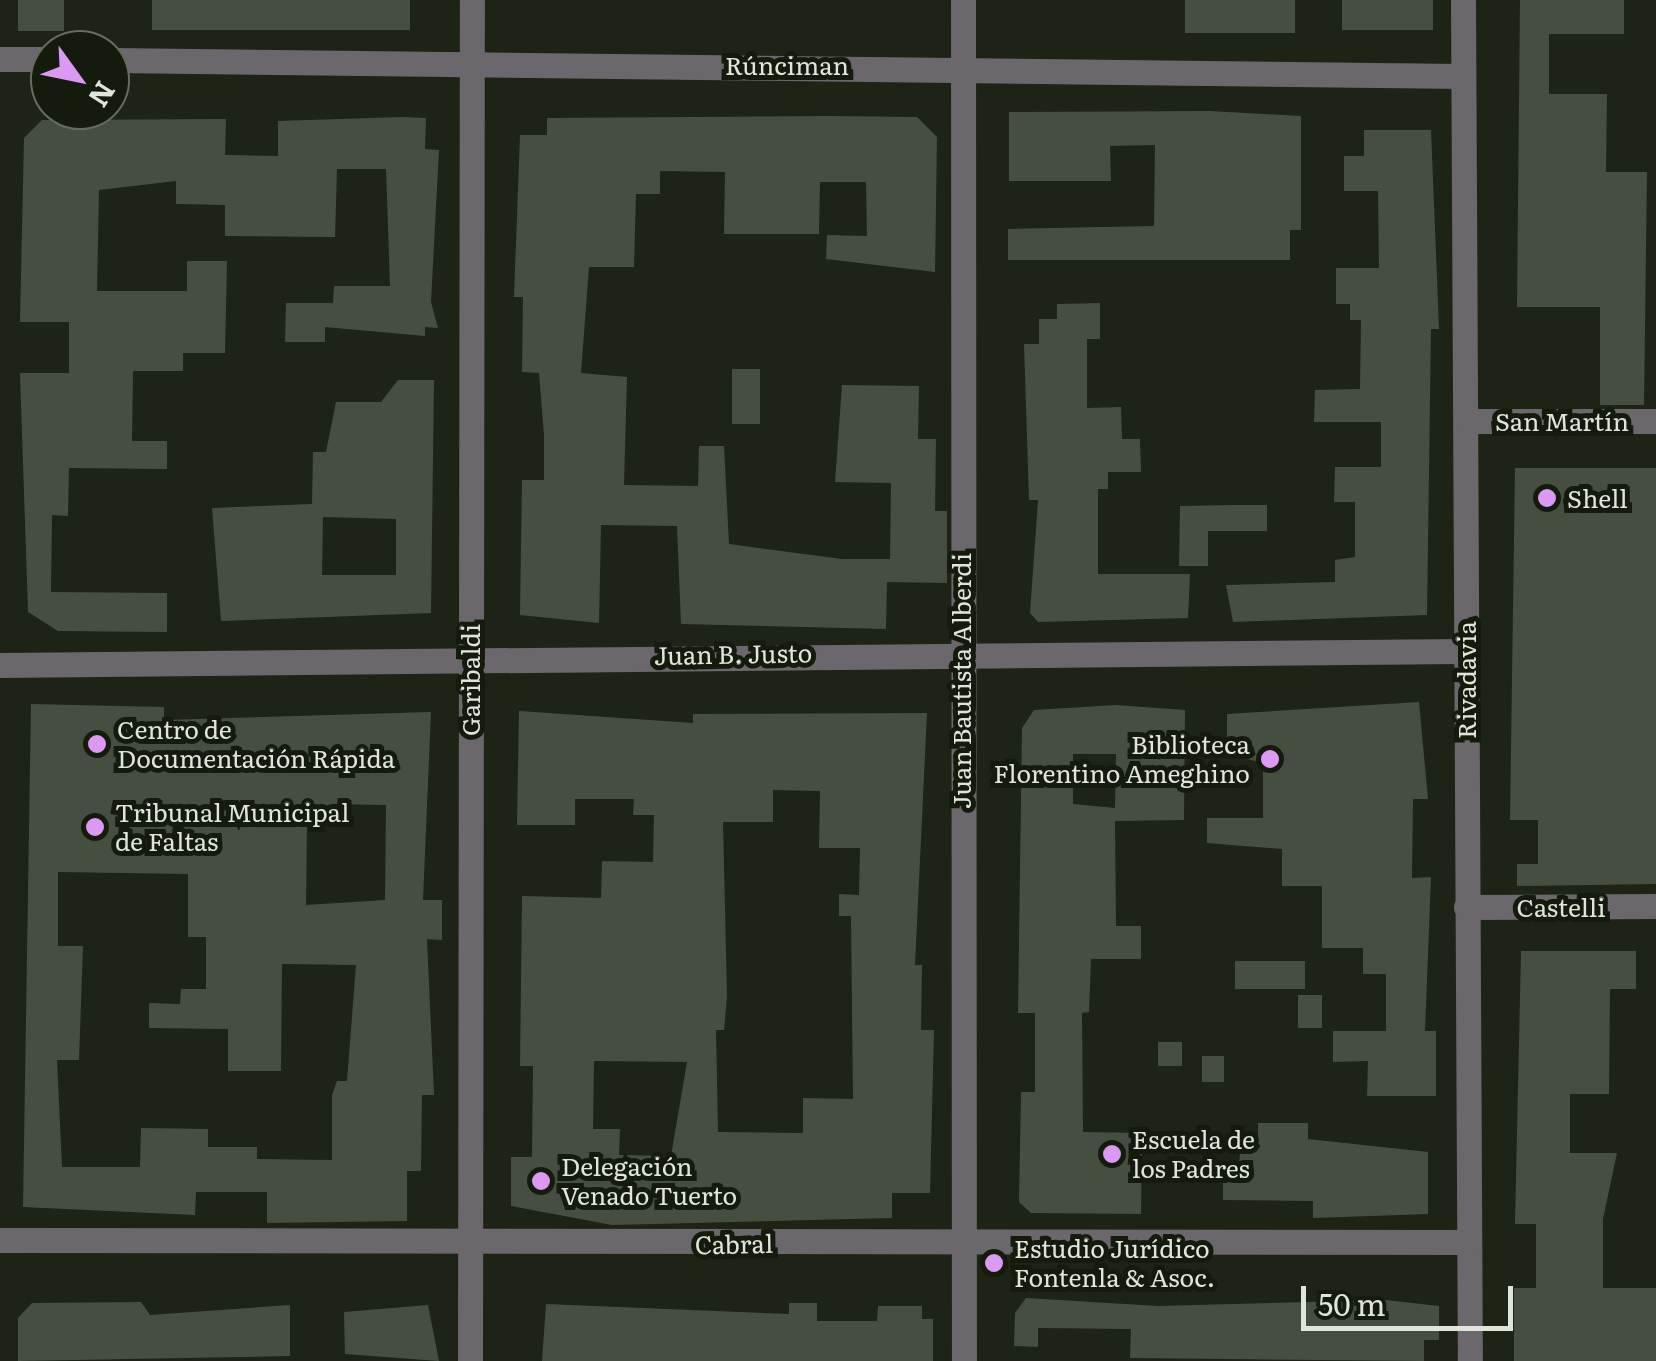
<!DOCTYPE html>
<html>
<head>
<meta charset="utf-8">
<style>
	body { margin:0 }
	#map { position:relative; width:1656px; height:1361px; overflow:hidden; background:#1d2416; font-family:Literata,serif }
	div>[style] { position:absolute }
	.building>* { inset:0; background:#464f3f; transform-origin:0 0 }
	.minor>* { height:25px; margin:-12.5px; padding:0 12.5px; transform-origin:12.5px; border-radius:12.5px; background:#6c676d }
	.dots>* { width:28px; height:28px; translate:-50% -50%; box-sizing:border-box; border:5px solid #141b0d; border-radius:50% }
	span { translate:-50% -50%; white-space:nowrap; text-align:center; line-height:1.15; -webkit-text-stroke:10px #141b0d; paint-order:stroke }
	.street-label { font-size:25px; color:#e0e5db }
	.poi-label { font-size:25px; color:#e0e5db }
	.left { translate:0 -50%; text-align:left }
	.right { translate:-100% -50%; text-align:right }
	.north { position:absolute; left:30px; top:30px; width:100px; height:100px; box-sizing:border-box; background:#141b0d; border:2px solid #666c5f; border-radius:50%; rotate:123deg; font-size:28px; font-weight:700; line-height:40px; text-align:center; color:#e0e5db }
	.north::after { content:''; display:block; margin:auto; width:35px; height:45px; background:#dc99f4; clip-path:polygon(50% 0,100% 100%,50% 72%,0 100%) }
	.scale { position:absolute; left:1301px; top:1286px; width:212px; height:45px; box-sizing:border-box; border:5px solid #e0e5db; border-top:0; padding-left:12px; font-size:30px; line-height:35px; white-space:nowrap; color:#e0e5db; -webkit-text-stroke:8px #141b0d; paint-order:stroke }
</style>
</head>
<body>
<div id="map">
	<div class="building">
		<div style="left:18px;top:0;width:46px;height:31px"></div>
		<div style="left:152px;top:0;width:258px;height:30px"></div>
		<div style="left:1185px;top:0;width:110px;height:33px"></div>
		<div style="left:1342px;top:0;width:91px;height:30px"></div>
		<div style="clip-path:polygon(1520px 0,1624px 0,1624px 34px,1549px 34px,1549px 94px,1607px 94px,1606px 172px,1647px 172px,1644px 405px,1600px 405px,1600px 307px,1517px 307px)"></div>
		<div style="clip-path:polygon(1210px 111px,1301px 116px,1301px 230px,1290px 230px,1290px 260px,1008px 260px,1008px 229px,1154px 226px,1155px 145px,1110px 146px,1111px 181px,1009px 181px,1009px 112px)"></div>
		<div style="clip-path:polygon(828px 116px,917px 117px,937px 137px,935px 272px,826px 259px,827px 235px,867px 236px,866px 182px,820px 182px,819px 234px,724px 234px,725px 172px,660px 171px,660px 194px,636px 194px,634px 267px,589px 267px,581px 373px,627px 377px,624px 485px,698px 486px,699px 446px,724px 446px,729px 544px,842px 559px,890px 559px,891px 483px,835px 482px,842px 385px,919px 386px,918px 439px,936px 439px,935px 511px,947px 511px,947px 583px,887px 582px,886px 629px,681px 624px,677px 526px,601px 525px,599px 623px,520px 615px,522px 480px,544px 480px,544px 435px,539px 373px,522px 372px,523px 297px,514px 297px,520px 135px,547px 135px,547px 118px)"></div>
		<div style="clip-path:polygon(402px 117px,426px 118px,425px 149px,439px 150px,431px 302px,438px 328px,425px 327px,425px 336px,325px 327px,325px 342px,285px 342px,286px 303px,333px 303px,334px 286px,390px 286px,386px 169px,337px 169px,335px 237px,225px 236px,225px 205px,176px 204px,176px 181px,99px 190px,97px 291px,187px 291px,187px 261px,227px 261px,225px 353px,183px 353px,183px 371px,133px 371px,132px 441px,167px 441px,167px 469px,69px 468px,68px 516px,52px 515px,51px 592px,167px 593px,167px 632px,58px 631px,28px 612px,20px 373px,69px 373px,69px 322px,20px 322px,24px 138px,42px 120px,226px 119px,225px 155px,278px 156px,278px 121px)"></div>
		<div style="clip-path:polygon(1364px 130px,1431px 130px,1439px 329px,1431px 329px,1427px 615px,1233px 622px,1226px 585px,1335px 582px,1335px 560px,1355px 557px,1355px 502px,1334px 502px,1335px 467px,1381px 467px,1381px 422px,1314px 422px,1315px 390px,1360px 389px,1361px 320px,1350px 320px,1350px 304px,1336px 304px,1336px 268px,1379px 268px,1378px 191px,1344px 191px,1344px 156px,1364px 156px)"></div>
		<div style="clip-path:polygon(1100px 303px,1100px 339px,1087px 339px,1087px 408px,1121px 407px,1122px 439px,1140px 439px,1141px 472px,1108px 472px,1108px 489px,1098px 489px,1098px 574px,1190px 574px,1188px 618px,1038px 622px,1030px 613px,1038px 500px,1029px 500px,1024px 344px,1039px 344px,1039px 319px,1057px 319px,1057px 304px)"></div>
		<div style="left:732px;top:369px;width:28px;height:55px"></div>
		<div style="clip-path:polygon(evenodd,398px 380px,434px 380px,431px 613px,221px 621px,212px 508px,312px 504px,313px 452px,326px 452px,336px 402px,381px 402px,398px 380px,323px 517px,396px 519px,396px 575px,322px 575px,323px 517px)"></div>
		<div style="clip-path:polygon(1515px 468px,1656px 468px,1656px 884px,1517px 886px,1517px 864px,1538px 864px,1538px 820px,1510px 820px)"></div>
		<div style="clip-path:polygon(1234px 505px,1267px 505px,1267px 531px,1208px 531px,1208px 566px,1179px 566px,1180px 506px)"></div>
		<div style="clip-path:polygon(1419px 702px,1428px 799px,1413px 799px,1412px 878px,1431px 877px,1425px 1031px,1436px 1031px,1436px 1096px,1367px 1096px,1368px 1061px,1333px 1062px,1333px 1031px,1386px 1031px,1386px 974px,1363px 974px,1363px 948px,1322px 948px,1322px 886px,1282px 886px,1282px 849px,1207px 843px,1207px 818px,1263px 818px,1263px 763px,1227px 754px,1227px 714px)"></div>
		<div style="clip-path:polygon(evenodd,31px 704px,164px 707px,164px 720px,431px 712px,423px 900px,442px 900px,442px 940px,427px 939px,434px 1095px,422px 1095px,421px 1171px,407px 1171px,407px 1221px,267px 1223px,267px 1192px,196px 1192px,195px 1215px,23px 1207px,31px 704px,333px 804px,386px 805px,385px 900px,306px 905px,307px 823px,333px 821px,333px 804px,31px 704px,58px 872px,188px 874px,188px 937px,206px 937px,206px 989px,181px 989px,180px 1004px,149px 1003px,149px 1028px,228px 1029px,228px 1071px,281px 1071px,282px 964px,356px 965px,347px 1081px,337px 1081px,332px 1095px,332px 1160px,257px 1159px,257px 1147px,208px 1147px,208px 1129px,141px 1128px,140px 1167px,62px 1167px,57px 1060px,79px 1060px,83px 946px,58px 946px,58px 872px)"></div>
		<div style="clip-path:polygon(evenodd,1116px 705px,1185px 710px,1184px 820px,1115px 821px,1116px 926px,1141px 926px,1141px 959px,1091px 959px,1089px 1012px,1082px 1013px,1083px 1132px,1142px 1133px,1141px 1214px,1031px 1213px,1019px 1202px,1021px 1092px,1035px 1092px,1035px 1013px,1018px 1013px,1022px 728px,1034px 710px,1116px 705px,1073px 754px,1116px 754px,1115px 808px,1073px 804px,1073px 754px)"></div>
		<div style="clip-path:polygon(evenodd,519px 711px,693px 723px,693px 714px,927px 713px,915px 965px,922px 965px,921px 1030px,934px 1030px,930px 1193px,892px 1193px,892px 1218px,612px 1225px,511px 1206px,511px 1157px,532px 1157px,533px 1066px,520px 1066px,522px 896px,601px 898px,602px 861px,653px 862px,654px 815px,633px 815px,634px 799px,575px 799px,575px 825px,517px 825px,519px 711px,773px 790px,820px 791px,819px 848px,860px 848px,859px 895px,839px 894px,839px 916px,851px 916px,853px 1099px,803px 1098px,803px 1133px,718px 1132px,716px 1030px,724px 1030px,727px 996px,723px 822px,773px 822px,773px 790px,519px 711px,594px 1061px,687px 1062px,671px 1156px,619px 1155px,620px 1129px,593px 1129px,594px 1061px)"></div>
		<div style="clip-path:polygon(1521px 951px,1636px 951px,1636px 989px,1610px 989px,1609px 1094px,1570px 1094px,1570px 1153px,1617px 1153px,1603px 1219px,1603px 1288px,1656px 1288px,1656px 1361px,1514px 1361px,1514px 1288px,1536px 1288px,1536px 1224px,1515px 1224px)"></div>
		<div style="left:1235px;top:961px;width:70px;height:28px"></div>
		<div style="left:1298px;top:995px;width:24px;height:33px"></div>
		<div style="left:1158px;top:1042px;width:24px;height:24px"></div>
		<div style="left:1202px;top:1056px;width:22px;height:26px"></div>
		<div style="clip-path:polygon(1258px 1123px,1308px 1123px,1308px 1139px,1428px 1152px,1428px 1214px,1313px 1218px,1313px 1201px,1223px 1200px,1223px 1177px,1239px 1177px,1240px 1149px,1258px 1149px)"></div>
		<div style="clip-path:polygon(1026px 1298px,1158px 1306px,1385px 1300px,1439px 1306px,1439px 1340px,1424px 1340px,1424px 1361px,1130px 1358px,1131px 1329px,1038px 1328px,1038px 1347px,1014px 1346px,1015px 1313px)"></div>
		<div style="clip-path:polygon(141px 1302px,150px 1315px,290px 1305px,290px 1356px,18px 1361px,18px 1318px,32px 1303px)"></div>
		<div style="clip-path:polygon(789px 1303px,817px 1303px,817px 1321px,877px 1321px,878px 1306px,922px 1306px,922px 1319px,933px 1319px,933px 1361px,542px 1361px,546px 1304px,789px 1314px)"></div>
		<div style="clip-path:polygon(428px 1305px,439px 1361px,345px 1354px,344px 1312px)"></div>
	</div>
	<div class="minor">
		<div style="left:963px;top:0;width:1361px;rotate:89.96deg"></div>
		<div style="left:1463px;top:0;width:1361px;rotate:89.71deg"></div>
		<div style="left:0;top:59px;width:50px"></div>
		<div style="left:110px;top:60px;width:1353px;rotate:0.68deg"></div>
		<div style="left:1469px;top:421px;width:187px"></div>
		<div style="left:0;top:665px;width:1465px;rotate:-0.55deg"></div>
		<div style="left:1466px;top:907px;width:190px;rotate:-0.3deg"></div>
		<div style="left:0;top:1240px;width:1468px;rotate:0.08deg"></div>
		<div style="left:470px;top:1361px;width:1361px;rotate:-89.92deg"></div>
	</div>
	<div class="dots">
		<div style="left:1547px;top:498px;background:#dc99f4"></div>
		<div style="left:97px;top:744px;background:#dc99f4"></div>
		<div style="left:1270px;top:759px;background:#dc99f4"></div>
		<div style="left:95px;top:827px;background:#dc99f4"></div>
		<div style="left:1112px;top:1154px;background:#dc99f4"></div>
		<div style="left:541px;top:1181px;background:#dc99f4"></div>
		<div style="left:994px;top:1263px;background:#dc99f4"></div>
	</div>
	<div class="street-label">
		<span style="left:787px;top:65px">Rúnciman</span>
		<span style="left:1562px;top:421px">San Martín</span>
		<span style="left:733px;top:654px;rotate:-1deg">Juan B. Justo</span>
		<span style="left:470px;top:680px;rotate:-90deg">Garibaldi</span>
		<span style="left:1466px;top:680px;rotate:-90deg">Rivadavia</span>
		<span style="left:961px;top:681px;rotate:-90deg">Juan Bautista Alberdi</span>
		<span style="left:1561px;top:907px">Castelli</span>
		<span style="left:734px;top:1244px;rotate:-1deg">Cabral</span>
	</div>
	<div class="poi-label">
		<span class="left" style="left:1567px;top:498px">Shell</span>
		<span class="left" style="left:117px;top:744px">Centro de<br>Documentación Rápida</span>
		<span class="right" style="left:1250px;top:759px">Biblioteca<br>Florentino Ameghino</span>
		<span class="left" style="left:115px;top:827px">Tribunal Municipal<br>de Faltas</span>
		<span class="left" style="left:1132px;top:1154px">Escuela de<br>los Padres</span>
		<span class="left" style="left:561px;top:1181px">Delegación<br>Venado Tuerto</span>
		<span class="left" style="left:1014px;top:1263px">Estudio Jurídico<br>Fontenla &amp; Asoc.</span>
	</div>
	<div class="north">N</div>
	<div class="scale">50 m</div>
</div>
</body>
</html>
